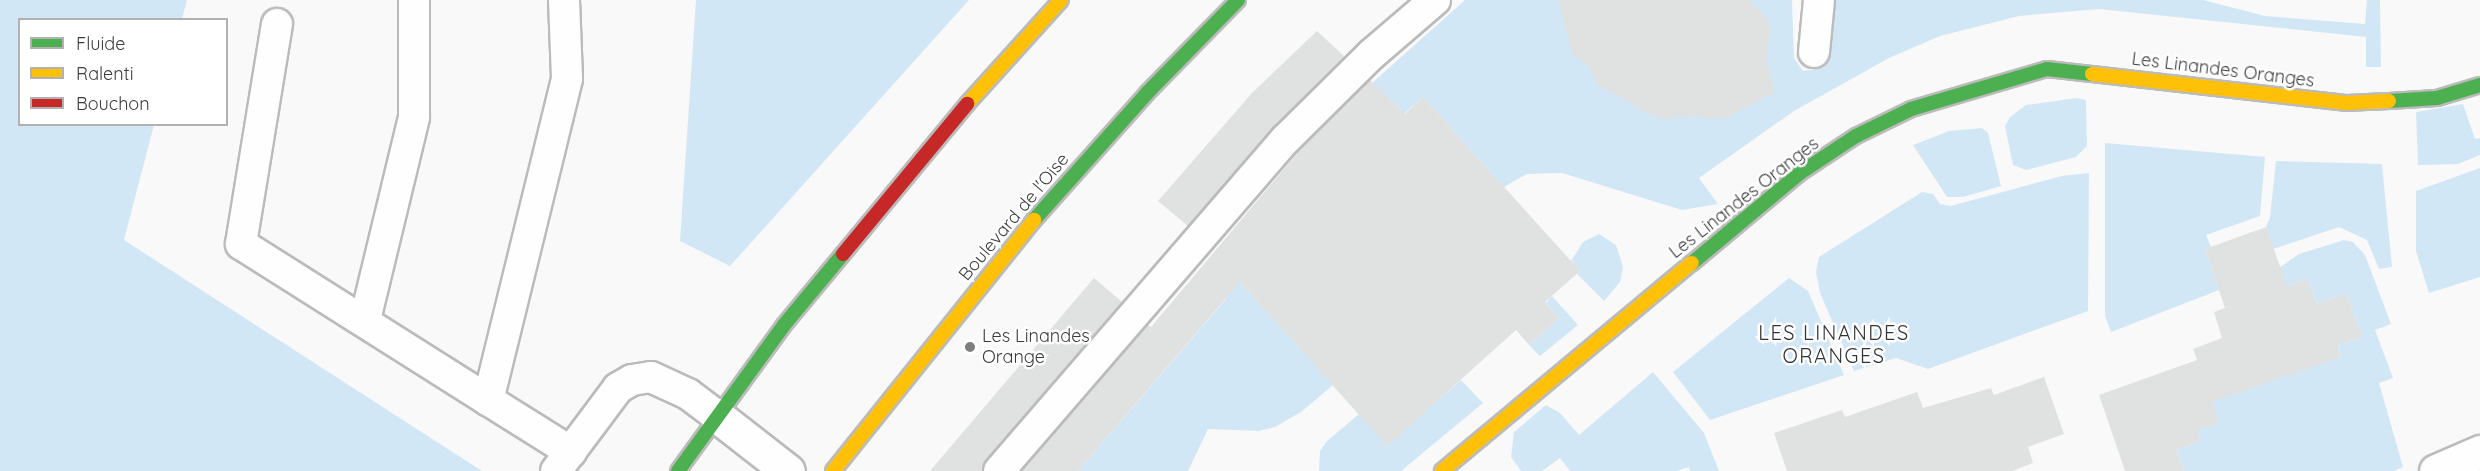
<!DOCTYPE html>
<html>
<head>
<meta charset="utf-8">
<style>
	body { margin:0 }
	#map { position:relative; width:2480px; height:471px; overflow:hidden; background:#f9f9f9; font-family:Quicksand,sans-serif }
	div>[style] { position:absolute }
	.green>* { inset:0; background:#d2e7f6 }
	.building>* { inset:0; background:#e0e1e1 }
	.roads { filter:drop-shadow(2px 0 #bbb) drop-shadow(-2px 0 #bbb) drop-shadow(0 2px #bbb) drop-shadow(0 -2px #bbb) }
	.lane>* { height:30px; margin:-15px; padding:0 15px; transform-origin:15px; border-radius:15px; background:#fefefe }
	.street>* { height:33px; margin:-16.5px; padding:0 16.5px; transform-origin:16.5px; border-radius:16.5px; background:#fefefe }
	.fast>* { height:14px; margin:-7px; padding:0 7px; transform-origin:7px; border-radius:7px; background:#4caf50 }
	.slow>* { height:14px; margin:-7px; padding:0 7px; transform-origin:7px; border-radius:7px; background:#ffc107 }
	.jam>* { height:14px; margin:-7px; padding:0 7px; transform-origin:7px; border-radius:7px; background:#c62828 }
	.dots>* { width:16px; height:16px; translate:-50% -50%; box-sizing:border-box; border:3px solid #fff; border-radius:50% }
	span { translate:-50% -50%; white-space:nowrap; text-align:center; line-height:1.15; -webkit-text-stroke:5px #fff; paint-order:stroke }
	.street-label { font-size:18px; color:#3b3c3c }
	.poi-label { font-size:18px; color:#3b3c3c }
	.left { translate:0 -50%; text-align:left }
	.neighbourhood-label { font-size:20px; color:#323334; letter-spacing:1.5px }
	.legend { position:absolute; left:18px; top:18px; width:210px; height:108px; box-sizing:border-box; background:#fff; border:2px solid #b1b1b1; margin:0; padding:8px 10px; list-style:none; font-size:18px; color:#3b3c3c }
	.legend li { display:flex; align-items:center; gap:12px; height:30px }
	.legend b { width:30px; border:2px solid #b1b1b1 }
</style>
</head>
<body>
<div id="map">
	<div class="green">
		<div style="clip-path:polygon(0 0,187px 0,182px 19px,20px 20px,20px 124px,154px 125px,124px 240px,482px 471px,0 471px)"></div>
		<div style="clip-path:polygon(696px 0,969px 0,730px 266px,680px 241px)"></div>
		<div style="clip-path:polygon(1465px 0,1792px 0,1794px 58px,1803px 71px,1816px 69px,1829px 57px,1827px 0,2203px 0,2265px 16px,2365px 24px,2367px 0,2380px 0,2381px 67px,2366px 67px,2366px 37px,2099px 9px,2019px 16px,1940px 36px,1889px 58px,1794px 111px,1699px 178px,1718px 204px,1682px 210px,1562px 173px,1527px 174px,1504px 187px,1423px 97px,1230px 271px,1333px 385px,1301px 412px,1275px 427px,1259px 431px,1208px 429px,1188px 471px,1078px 471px,1226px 299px,1215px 288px,1308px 177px,1321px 189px,1401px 110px,1372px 83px)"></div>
		<div style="clip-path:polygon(2077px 98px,2086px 100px,2087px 146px,2076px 157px,2026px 170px,2013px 165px,2005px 126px,2010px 117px,2026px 105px)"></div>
		<div style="clip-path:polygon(2463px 104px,2475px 139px,2480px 138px,2480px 155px,2458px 164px,2418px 165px,2416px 112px)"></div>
		<div style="clip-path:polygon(1982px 128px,1988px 133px,2001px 186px,1963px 197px,1947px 197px,1913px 145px,1949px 131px)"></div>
		<div style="clip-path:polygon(2105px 143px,2265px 157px,2260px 216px,2206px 235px,2211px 247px,2205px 249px,2219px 290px,2111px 332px,2105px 316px)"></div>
		<div style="clip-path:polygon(2276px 161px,2382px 164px,2392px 267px,2379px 269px,2367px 240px,2339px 227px,2273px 249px,2266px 227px,2270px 217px)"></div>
		<div style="clip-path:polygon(2480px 168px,2480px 277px,2429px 293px,2416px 251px,2416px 191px)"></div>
		<div style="clip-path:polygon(2089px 173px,2088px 311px,1928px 369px,1896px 358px,1854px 371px,1820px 293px,1816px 272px,1819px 257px,1922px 192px,1933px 194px,1940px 204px,1951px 206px,2062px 176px)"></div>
		<div style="clip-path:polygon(1599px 234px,1616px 245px,1623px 267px,1620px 282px,1604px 301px,1577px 274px,1580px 271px,1571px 261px,1583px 242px)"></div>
		<div style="clip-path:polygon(2344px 240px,2353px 242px,2365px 255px,2391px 324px,2375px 330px,2393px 378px,2379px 383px,2403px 467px,2394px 471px,2184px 471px,2176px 450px,2201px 441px,2197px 430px,2209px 393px,2341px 357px,2337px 345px,2362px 337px,2346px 293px,2317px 304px,2308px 279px,2282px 288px,2276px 270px,2299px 254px)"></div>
		<div style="clip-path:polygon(1789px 278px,1808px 291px,1844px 375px,1710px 420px,1673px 372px)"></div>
		<div style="clip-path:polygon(1552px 296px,1578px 325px,1540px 356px,1529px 345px,1559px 318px,1546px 303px)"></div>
		<div style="clip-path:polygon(1653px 372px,1704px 433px,1719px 471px,1690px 471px,1689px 467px,1676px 471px,1570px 471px,1560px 458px,1542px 471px,1521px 471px,1511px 457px,1514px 432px,1546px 405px,1560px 413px,1579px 435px)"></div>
		<div style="clip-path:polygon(1461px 380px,1483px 403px,1401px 471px,1319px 471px,1320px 451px,1327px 441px,1359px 414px,1387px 445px)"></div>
	</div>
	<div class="building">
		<div style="clip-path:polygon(1558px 0,1748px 0,1767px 18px,1770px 28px,1766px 59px,1775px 92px,1723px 119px,1691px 116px,1659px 119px,1598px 85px,1588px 66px,1572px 54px)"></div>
		<div style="clip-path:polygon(1317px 31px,1345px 57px,1273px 128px,1188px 226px,1158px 201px,1252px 93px)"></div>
		<div style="clip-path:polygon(1370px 80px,1405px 114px,1423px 97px,1580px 271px,1545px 302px,1559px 318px,1529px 345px,1516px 330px,1387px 446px,1240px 282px,1078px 471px,1022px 471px,1148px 325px,1151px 327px,1299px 151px)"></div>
		<div style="clip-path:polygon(2266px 227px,2287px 286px,2308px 279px,2317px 304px,2346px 293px,2362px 337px,2337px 345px,2341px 357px,2212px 402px,2219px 422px,2197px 430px,2201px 441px,2176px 450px,2184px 471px,2125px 471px,2099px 395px,2197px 360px,2193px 349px,2222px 338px,2214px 312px,2225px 308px,2205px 249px)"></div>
		<div style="clip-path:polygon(1094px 278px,1122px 302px,986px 460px,982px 471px,930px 471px)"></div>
		<div style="clip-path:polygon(2044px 377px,2064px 434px,2028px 447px,2033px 463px,2012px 471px,1787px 471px,1774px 433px,1842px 410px,1845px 417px,1917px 392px,1923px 408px,1991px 388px,1994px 395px)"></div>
	</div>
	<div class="roads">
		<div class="lane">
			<div style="left:564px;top:0;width:79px;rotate:87.8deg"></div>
			<div style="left:567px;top:79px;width:331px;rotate:103.8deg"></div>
			<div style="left:488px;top:400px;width:98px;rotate:32.1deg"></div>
			<div style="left:277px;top:24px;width:223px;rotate:99.3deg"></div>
			<div style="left:241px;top:244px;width:292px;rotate:32.3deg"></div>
			<div style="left:1814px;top:52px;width:52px;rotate:-84.5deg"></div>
			<div style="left:365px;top:320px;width:209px;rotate:-76.4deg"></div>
			<div style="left:414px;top:117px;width:117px;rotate:-90deg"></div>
			<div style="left:556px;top:471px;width:104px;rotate:-53.2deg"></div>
			<div style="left:618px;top:388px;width:16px;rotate:-30deg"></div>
			<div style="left:632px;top:380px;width:19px;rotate:-9deg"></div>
			<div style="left:651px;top:377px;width:41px;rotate:24.7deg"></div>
			<div style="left:688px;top:394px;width:35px;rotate:37deg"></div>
			<div style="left:999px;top:471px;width:439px;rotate:-49.2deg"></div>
			<div style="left:1286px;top:139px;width:121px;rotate:-44.7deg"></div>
			<div style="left:1372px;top:54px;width:83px;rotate:-40.6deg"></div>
		</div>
		<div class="street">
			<div style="left:716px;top:415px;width:91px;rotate:37.9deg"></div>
			<div style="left:2436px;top:471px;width:48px;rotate:-23.4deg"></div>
		</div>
		<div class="fast">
			<div style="left:2389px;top:101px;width:48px;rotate:-3.6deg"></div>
			<div style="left:2437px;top:98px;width:45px;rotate:-16.8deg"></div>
			<div style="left:1034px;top:220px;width:170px;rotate:-48.3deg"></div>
			<div style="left:1147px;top:93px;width:130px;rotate:-45.6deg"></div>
			<div style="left:1692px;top:263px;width:141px;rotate:-39.8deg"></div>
			<div style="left:1800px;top:173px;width:67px;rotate:-33.5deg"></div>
			<div style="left:1856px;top:136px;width:61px;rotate:-26.1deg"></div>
			<div style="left:1911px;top:109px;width:142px;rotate:-16.4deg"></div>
			<div style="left:2047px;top:69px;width:45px;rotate:6.3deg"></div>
			<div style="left:678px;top:471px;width:180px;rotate:-54deg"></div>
			<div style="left:784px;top:325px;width:92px;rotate:-50.3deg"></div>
		</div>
		<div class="slow">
			<div style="left:2092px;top:74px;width:257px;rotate:6.5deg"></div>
			<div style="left:2347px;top:103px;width:42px;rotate:-2.7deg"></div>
			<div style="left:967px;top:104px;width:140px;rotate:-47.9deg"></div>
			<div style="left:833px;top:471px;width:322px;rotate:-51.3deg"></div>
			<div style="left:1442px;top:471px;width:325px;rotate:-39.8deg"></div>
		</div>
		<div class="jam">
			<div style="left:843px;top:254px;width:195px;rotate:-50.4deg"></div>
		</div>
	</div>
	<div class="dots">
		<div style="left:970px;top:347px;background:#7e7e7e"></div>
	</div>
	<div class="street-label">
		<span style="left:2223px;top:70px;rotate:7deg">Les Linandes Oranges</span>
		<span style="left:1744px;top:198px;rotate:-38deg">Les Linandes Oranges</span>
		<span style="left:1014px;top:217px;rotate:-50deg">Boulevard de l'Oise</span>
	</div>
	<div class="poi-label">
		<span class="left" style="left:982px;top:347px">Les Linandes<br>Orange</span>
	</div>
	<div class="neighbourhood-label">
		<span style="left:1834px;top:344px">LES LINANDES<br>ORANGES</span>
	</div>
	<ul class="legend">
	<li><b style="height:8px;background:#4caf50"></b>Fluide</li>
	<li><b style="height:8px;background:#ffc107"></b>Ralenti</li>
	<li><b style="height:8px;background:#c62828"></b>Bouchon</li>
	</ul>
</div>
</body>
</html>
